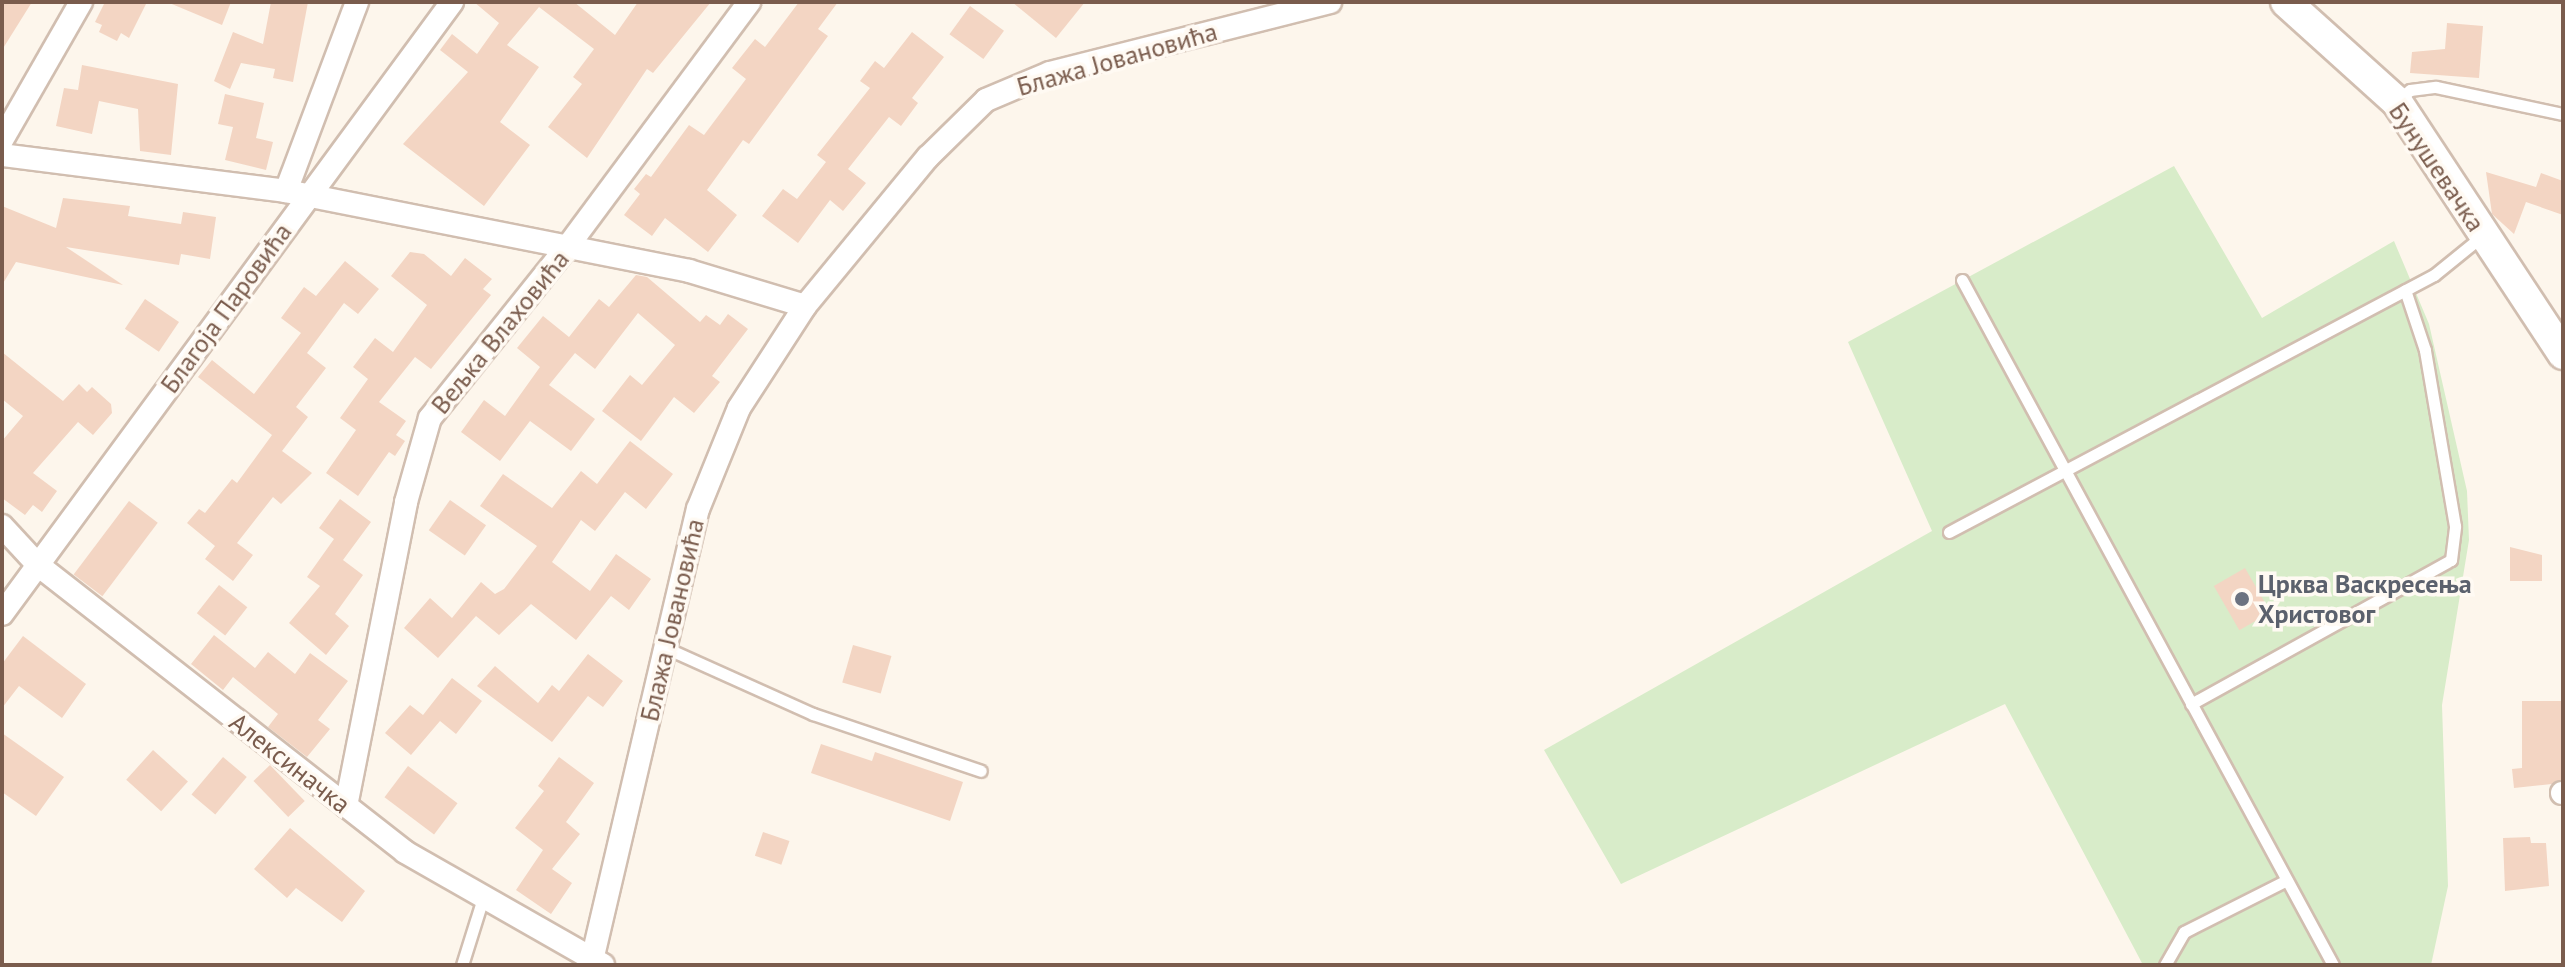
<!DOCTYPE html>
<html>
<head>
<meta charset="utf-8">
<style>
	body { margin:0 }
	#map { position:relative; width:2565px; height:967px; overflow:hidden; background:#fdf6ec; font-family:"PT Sans",sans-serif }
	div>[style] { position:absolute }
	.green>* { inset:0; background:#d8ecc9 }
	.building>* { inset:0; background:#f3d5c3; transform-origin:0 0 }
	.roads { filter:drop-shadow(2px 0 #d1beb0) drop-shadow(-2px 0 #d1beb0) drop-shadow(0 2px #d1beb0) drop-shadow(0 -2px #d1beb0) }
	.lane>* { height:11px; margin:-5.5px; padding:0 5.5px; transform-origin:5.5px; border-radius:5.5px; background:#fff }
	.street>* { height:22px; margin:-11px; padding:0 11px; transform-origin:11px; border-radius:11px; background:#fff }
	.secondary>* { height:30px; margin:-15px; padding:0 15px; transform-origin:15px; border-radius:15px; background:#fff }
	.dots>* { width:22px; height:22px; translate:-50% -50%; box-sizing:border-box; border:4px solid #fffaf3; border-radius:50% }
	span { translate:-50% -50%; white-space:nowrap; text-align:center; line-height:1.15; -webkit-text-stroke:7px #fffaf3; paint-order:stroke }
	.street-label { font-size:26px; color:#7a5c4d }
	.worship-label { font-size:26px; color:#5b616d; font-weight:700 }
	.left { translate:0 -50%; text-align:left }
	.frame { position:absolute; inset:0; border:4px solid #7a5c4d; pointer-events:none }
</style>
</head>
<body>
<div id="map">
	<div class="green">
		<div style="clip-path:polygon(2174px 166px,2262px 318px,2394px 241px,2429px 324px,2467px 491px,2469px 540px,2442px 705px,2448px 886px,2431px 965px,2143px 965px,2005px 704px,1621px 884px,1544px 750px,1932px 531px,1848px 342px)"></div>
	</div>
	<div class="building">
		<div style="clip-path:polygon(2px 2px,32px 2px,2px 50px)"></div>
		<div style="clip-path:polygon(105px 2px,147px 2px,129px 38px,121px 33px,117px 41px,99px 32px,102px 25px,95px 22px)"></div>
		<div style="clip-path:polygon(167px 2px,231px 2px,222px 25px)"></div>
		<div style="clip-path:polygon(271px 2px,308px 2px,293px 82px,273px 78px,275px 69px,241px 63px,230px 89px,214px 81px,233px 32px,263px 44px)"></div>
		<div style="clip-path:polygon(474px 2px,574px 2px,615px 35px,638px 2px,711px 2px,653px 73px,647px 69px,587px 158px,548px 127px,582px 84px,573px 77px,594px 49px,539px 7px,507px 45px,539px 67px,500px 122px,530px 145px,484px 206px,403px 144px,468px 72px,440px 50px,452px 34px,477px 54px,499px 23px)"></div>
		<div style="clip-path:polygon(799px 2px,838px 2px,818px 29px,828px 36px,749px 144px,743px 140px,707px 190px,737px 215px,708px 252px,665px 218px,652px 236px,624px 215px,640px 194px,634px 189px,646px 174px,651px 177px,689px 125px,704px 135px,746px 79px,732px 68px,755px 39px,765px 47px)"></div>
		<div style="clip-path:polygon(1012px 2px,1085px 2px,1056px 38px)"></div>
		<div style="left:970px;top:6px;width:42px;height:35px;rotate:36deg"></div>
		<div style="clip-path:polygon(2447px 23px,2483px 26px,2479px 78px,2410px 73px,2412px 52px,2445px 49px)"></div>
		<div style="clip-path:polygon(912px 32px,944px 57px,912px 98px,918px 103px,901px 126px,889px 117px,848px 169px,866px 183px,843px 211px,830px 200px,798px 243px,762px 216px,783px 189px,797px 199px,826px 162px,817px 155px,870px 88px,860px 81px,875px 61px,884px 68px)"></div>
		<div style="clip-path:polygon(82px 65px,178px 84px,171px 155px,140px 151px,138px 109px,99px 101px,92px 134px,56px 126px,64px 88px,78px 90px)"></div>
		<div style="clip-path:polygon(225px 94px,264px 103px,256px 138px,273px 142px,266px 170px,225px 160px,233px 127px,218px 124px)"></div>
		<div style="clip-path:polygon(2486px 172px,2536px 187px,2541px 173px,2563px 181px,2563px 215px,2526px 202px,2514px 234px,2492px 214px)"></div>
		<div style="clip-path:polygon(63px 198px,130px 206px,128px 216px,181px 224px,183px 212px,216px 217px,210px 259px,181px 254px,179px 265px,66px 247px,123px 285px,16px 262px,2px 285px,2px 206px,56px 228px)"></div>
		<div style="clip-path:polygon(410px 252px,424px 254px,451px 276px,465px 258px,492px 279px,483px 289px,491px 295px,431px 369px,415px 357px,379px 402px,406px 421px,396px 435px,405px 441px,395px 456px,389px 452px,358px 496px,326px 473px,356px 430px,340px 418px,368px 379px,353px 367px,375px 338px,393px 352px,427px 305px,391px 276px)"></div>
		<div style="clip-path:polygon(345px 261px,379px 289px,358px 314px,344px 303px,307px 353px,326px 368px,296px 407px,308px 417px,282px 451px,312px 473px,281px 504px,273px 497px,237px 543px,253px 555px,233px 581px,205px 559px,215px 546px,187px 523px,199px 509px,205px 513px,232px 479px,237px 483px,272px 435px,198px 377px,212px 360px,254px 394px,301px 333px,281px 318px,304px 287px,316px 296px)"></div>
		<div style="clip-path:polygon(636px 275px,647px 277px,700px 322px,706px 315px,720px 325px,728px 314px,748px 329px,712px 376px,720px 382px,694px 413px,674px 397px,641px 441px,602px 411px,630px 375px,642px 385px,675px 345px,638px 313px,595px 369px,575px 353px,549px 385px,595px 419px,571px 451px,530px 421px,500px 461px,461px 432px,484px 400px,505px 416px,540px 367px,517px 348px,543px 316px,569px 337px,599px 299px,609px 307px)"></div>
		<div style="left:145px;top:299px;width:41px;height:36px;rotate:34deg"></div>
		<div style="clip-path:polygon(2px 352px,63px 401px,79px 384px,87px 392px,92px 387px,111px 404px,112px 413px,93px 435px,78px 422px,33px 473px,57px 491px,42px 512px,33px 505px,25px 515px,2px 498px,2px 441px,23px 416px,2px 399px)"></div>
		<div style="clip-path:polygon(630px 441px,673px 474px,646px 509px,625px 492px,595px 531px,581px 520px,552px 562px,590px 591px,616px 554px,651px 579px,629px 610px,611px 596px,576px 640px,531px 604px,499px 635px,476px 616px,438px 658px,404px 628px,430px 598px,452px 618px,481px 582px,495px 594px,504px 589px,537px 546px,480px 506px,503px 474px,552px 508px,581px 471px,597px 484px)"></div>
		<div style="clip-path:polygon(340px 499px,371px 522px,343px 560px,363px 575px,335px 614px,349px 626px,326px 655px,289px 623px,320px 586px,307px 577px,334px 539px,319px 528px)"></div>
		<div style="left:450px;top:500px;width:44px;height:37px;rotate:35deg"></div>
		<div style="left:129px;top:501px;width:36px;height:92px;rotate:37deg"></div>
		<div style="clip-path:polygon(2510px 547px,2542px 555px,2542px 581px,2510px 581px)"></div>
		<div style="left:2245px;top:568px;width:51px;height:36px;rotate:60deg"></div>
		<div style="left:219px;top:585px;width:36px;height:36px;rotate:38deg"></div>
		<div style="clip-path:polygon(214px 635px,255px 668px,268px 652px,295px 674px,310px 653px,348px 681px,318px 720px,330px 729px,307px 757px,268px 727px,278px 714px,233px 677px,223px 690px,191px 664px)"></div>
		<div style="clip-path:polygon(23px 636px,86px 684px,62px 718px,19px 686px,2px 708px,2px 664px)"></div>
		<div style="left:853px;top:645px;width:40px;height:39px;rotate:16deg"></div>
		<div style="clip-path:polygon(588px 654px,623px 681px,603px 707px,588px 696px,552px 742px,477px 686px,495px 666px,538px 703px,552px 685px,559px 691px)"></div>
		<div style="clip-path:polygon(452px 678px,482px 701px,456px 734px,440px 721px,411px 755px,385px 733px,410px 705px,423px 715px)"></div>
		<div style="clip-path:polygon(2522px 701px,2563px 701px,2563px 779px,2552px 784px,2514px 788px,2512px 769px,2522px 768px)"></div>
		<div style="clip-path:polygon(2px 733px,64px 777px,36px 816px,2px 792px)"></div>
		<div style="clip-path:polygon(821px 744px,872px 761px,875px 752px,963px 782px,950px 821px,811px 773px)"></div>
		<div style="left:153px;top:750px;width:47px;height:40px;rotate:42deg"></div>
		<div style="left:223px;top:757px;width:31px;height:49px;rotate:40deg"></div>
		<div style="clip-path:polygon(559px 757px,594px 783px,566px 822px,580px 834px,552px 869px,572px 883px,551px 914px,516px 890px,543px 850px,515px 828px,544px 791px,538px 786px)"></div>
		<div style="left:270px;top:765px;width:50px;height:23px;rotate:46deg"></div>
		<div style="left:408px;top:766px;width:62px;height:39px;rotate:37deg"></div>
		<div style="clip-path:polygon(290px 828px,365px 891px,342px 922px,296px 888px,287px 898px,254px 869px)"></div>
		<div style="left:763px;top:832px;width:28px;height:25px;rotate:19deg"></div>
		<div style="clip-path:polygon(2530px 837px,2531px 843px,2546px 843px,2549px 886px,2505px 891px,2503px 838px)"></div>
	</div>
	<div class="roads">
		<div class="lane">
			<div style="left:2397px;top:101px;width:17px;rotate:-40deg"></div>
			<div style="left:2410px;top:90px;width:26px;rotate:-7deg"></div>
			<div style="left:2436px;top:87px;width:130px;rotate:12deg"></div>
			<div style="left:1962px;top:280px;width:779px;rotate:61.56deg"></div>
			<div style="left:1949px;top:532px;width:549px;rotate:-27.92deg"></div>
			<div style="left:2434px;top:275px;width:62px;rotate:-39.1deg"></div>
			<div style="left:666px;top:648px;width:161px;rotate:24.2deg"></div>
			<div style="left:813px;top:714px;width:177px;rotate:18.7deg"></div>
			<div style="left:2191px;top:704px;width:297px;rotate:-29deg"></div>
			<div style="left:2451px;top:560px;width:34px;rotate:-83deg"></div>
			<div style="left:2455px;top:526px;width:179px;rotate:-99.7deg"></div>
			<div style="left:2425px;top:350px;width:63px;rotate:-108.4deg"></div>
			<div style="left:462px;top:965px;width:70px;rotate:-72.6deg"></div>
			<div style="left:2165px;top:965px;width:38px;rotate:-60deg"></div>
			<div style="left:2184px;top:932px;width:115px;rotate:-26.8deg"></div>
		</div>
		<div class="street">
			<div style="left:2px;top:140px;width:159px;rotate:-60.2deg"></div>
			<div style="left:2px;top:155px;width:286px;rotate:7.2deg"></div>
			<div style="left:286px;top:191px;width:411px;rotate:11.2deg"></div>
			<div style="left:689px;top:271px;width:121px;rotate:16.8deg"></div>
			<div style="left:286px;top:191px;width:202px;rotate:-69.4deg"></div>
			<div style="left:2px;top:526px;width:53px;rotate:47.3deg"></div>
			<div style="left:38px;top:565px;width:466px;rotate:38deg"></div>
			<div style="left:405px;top:852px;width:228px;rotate:29.7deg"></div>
			<div style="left:2px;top:614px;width:760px;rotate:-53.67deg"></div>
			<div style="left:2562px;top:793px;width:1px"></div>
			<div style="left:346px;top:806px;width:310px;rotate:-78.8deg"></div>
			<div style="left:406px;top:502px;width:87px;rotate:-74.1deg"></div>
			<div style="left:430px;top:418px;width:221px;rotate:-51.3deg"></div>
			<div style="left:568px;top:246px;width:304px;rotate:-53.4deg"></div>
			<div style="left:593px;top:956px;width:459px;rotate:-76.8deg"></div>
			<div style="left:698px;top:509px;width:109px;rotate:-67.9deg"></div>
			<div style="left:739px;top:408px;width:121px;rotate:-57.1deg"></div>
			<div style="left:805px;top:306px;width:193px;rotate:-50.5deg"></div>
			<div style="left:928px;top:157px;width:81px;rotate:-44.5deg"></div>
			<div style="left:986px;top:100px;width:69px;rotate:-22.9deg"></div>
			<div style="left:1050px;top:73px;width:289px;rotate:-14.2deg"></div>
		</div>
		<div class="secondary">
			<div style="left:2286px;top:2px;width:149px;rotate:42deg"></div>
			<div style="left:2397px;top:102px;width:302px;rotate:56.6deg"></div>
		</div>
	</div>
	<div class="dots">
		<div style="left:2242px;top:599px;background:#6b7280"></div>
	</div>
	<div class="street-label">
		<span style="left:1117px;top:59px;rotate:-16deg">Блажа Јовановића</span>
		<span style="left:2437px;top:167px;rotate:56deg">Бунушевачка</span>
		<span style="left:226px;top:308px;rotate:-54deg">Благоја Паровића</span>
		<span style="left:500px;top:332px;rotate:-51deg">Вељка Влаховића</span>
		<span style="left:672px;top:620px;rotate:-77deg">Блажа Јовановића</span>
		<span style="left:290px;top:763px;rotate:38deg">Алексиначка</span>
	</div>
	<div class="worship-label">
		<span class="left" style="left:2258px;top:599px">Црква Васкресења<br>Христовог</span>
	</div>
	<div class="frame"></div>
</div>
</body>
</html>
